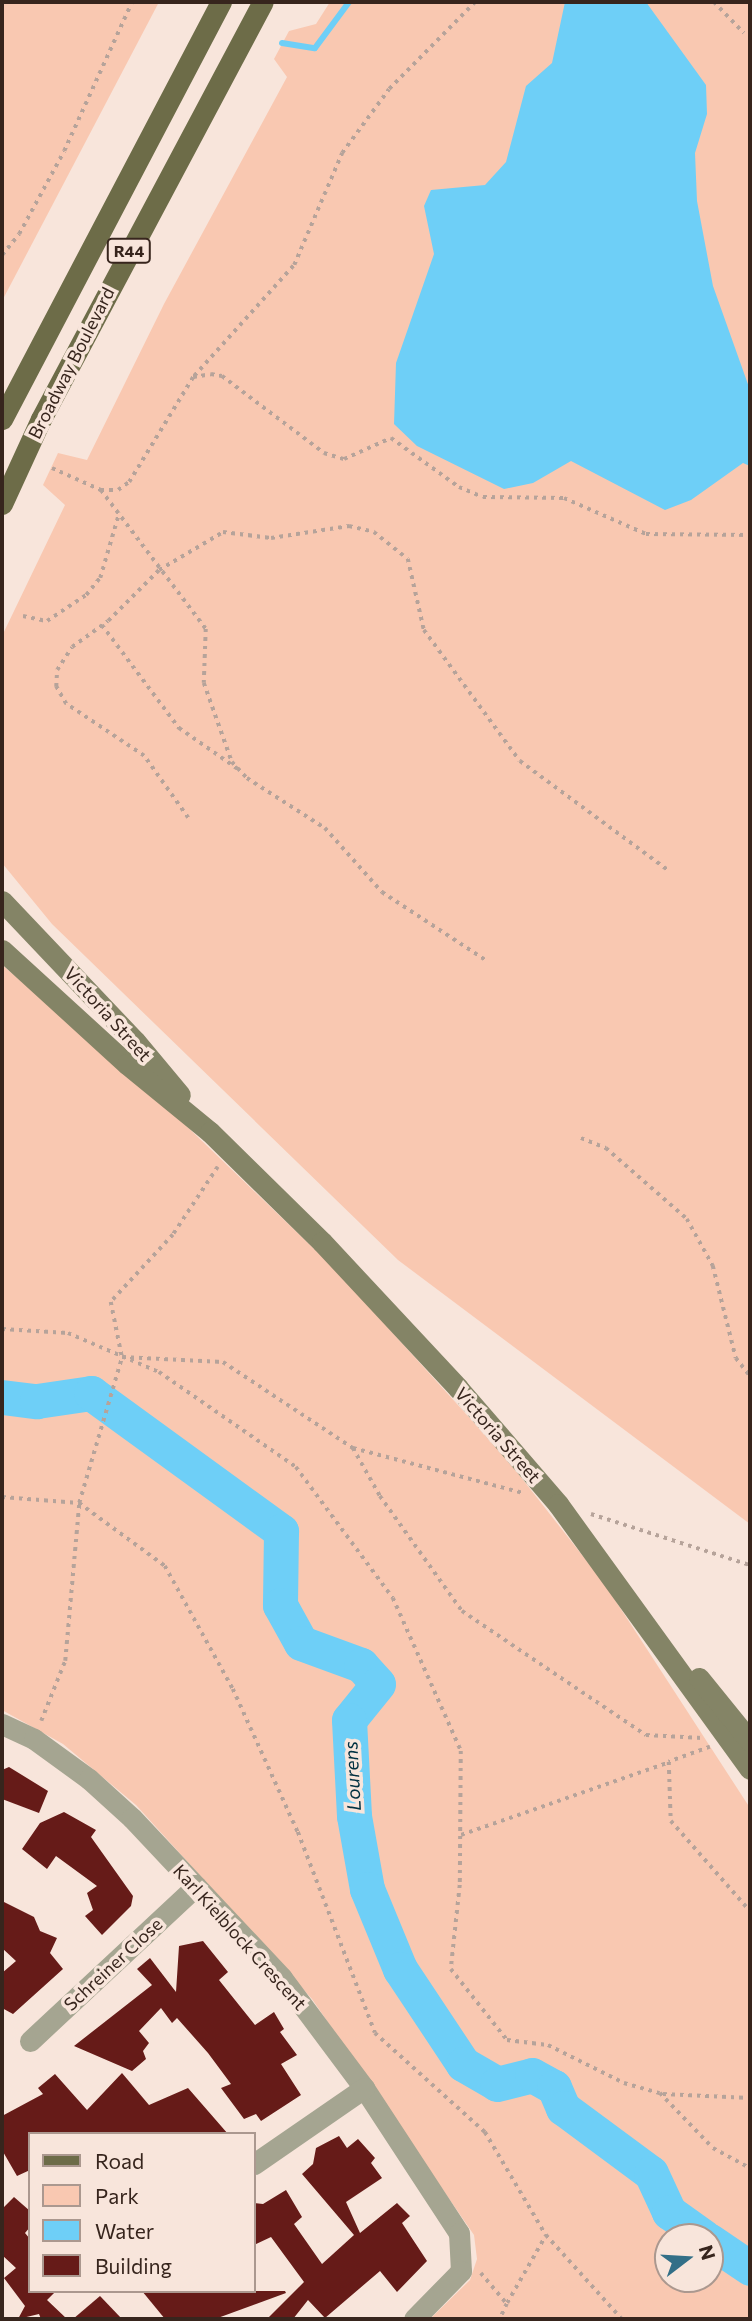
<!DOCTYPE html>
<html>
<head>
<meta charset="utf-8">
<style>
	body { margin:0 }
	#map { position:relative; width:752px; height:2321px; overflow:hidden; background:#f8e5db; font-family:Commissioner,sans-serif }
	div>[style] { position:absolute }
	.green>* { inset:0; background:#f9c8b1 }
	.water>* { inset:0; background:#6ecff7 }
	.stream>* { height:6px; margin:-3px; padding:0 3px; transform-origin:3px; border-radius:3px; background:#6ecff7 }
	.river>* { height:35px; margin:-17.5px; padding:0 17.5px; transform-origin:17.5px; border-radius:17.5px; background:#6ecff7 }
	.building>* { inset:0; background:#661b18 }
	.path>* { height:3.5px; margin-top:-1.75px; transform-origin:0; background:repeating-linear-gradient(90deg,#b6a39a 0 3.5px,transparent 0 8.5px) }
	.street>* { height:21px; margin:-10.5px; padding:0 10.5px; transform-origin:10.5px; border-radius:10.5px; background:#a5a591 }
	.secondary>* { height:21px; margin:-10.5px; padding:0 10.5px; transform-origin:10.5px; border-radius:10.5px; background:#848466 }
	.primary>* { height:21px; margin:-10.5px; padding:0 10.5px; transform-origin:10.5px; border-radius:10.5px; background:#6d6c48 }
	span { translate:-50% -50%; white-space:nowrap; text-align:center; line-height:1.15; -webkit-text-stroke:7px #f8e5db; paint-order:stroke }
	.shield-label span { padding:2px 5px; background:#f8e5db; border:2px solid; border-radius:5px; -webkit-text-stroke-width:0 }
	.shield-label { font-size:16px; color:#37251d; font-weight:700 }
	.street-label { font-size:18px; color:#37251d }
	.water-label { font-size:19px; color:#013141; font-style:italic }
	.frame { position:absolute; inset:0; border:4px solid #37251d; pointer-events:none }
	.legend { position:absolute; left:28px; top:2132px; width:228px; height:161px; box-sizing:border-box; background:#f8e5db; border:2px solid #ab988f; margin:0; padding:9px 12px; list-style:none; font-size:21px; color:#37251d }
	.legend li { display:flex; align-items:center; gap:14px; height:35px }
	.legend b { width:35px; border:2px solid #ab988f }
	.north { position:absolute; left:654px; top:2223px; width:70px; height:70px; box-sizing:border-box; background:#f8e5db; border:2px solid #ab988f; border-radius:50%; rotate:73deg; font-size:19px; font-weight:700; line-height:28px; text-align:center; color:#37251d }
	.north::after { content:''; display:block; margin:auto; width:24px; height:32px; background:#336f87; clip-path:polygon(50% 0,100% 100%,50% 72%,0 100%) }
</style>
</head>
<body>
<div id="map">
	<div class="green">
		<div style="clip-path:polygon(2px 2px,159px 2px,2px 301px)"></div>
		<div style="clip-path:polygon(330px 2px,750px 2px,750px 1524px,398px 1260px,52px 924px,2px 863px,2px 636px,65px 505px,43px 485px,58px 453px,87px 460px,164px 304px,287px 77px,274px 59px,289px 31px,316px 24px)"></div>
		<div style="clip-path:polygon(evenodd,2px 965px,148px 1089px,333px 1267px,505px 1457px,604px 1583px,750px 1808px,750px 2319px,430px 2319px,470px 2280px,477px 2259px,474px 2235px,312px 1999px,136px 1805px,63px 1744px,2px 1710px,2px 965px,668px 2237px,710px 2237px,710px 2279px,668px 2279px,668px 2237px)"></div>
	</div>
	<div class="water">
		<div style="clip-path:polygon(565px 2px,646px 2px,706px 85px,707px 114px,695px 153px,697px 201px,713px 286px,750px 390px,750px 466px,743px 463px,691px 500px,665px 510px,571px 461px,533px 483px,504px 489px,417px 446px,394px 424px,396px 363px,434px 254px,424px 206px,431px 190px,485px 185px,506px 162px,526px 86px,552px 63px)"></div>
	</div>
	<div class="stream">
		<div style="left:282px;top:43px;width:33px;rotate:9deg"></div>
		<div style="left:315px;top:48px;width:57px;rotate:-53.5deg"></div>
	</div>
	<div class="river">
		<div style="left:2px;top:1397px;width:35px;rotate:7deg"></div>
		<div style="left:37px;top:1401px;width:55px;rotate:-8.4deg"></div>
		<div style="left:91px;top:1393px;width:235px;rotate:36deg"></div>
		<div style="left:281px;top:1531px;width:74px;rotate:90.8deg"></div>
		<div style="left:280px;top:1605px;width:43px;rotate:61.1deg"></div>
		<div style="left:301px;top:1643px;width:64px;rotate:20.1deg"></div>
		<div style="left:361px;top:1665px;width:25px;rotate:48deg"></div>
		<div style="left:378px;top:1684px;width:46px;rotate:128.9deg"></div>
		<div style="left:349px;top:1720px;width:96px;rotate:87deg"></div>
		<div style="left:354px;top:1816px;width:74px;rotate:79.9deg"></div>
		<div style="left:367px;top:1889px;width:87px;rotate:67.6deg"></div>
		<div style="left:400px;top:1969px;width:114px;rotate:56.4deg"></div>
		<div style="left:463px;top:2064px;width:39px;rotate:30deg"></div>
		<div style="left:497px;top:2084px;width:36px;rotate:-14deg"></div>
		<div style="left:532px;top:2075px;width:25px;rotate:29deg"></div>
		<div style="left:554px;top:2087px;width:23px;rotate:67deg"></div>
		<div style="left:563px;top:2108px;width:109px;rotate:36.5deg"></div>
		<div style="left:651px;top:2173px;width:43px;rotate:65.2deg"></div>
		<div style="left:669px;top:2212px;width:43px;rotate:35.5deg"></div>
		<div style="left:710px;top:2241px;width:48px;rotate:34deg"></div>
	</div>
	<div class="building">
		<div style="clip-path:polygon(9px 1767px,48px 1791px,39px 1813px,2px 1799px,2px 1770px)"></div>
		<div style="clip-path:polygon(64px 1812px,96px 1830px,91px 1837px,133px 1896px,131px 1906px,102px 1935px,85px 1916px,93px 1910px,87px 1893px,97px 1886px,56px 1856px,47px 1869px,22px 1849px,40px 1823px)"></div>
		<div style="clip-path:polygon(2px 1901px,34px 1917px,40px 1931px,57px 1938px,50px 1953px,63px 1969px,13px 2014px,2px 2008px,2px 1973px,16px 1961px,2px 1948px)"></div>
		<div style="clip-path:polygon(203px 1941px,228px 1972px,219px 1980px,255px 2025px,274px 2012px,284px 2029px,280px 2032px,297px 2055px,281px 2064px,301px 2095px,261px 2121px,256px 2114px,244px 2119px,221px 2088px,231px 2084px,208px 2053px,177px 2018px,172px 2023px,161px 2008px,139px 2031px,149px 2043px,143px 2051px,146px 2059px,132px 2071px,74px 2046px,152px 1985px,137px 1969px,150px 1958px,176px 1992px,179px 1946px)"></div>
		<div style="clip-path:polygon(122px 2073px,149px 2105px,188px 2088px,228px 2134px,30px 2134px,30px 2170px,17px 2176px,2px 2150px,2px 2116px,43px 2094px,38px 2088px,55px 2074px,87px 2110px)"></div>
		<div style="clip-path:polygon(339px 2136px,347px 2148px,358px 2139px,375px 2158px,371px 2163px,382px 2178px,346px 2202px,360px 2233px,397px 2203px,410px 2216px,402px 2223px,427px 2261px,397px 2292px,380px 2271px,325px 2318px,308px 2300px,293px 2319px,267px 2319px,304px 2282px,271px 2237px,254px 2245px,254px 2203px,263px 2204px,286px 2190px,302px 2217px,294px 2224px,322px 2264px,354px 2235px,302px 2174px,313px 2164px,316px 2148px)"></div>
		<div style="clip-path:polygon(14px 2197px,30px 2211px,30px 2227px,25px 2233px,30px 2239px,30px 2291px,56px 2291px,47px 2300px,67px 2319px,41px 2319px,39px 2314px,18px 2319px,25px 2306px,4px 2278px,16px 2268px,2px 2255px,2px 2209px)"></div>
		<div style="clip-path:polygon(142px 2291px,285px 2291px,286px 2293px,215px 2319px,165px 2319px)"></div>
		<div style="clip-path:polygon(100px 2296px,122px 2319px,73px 2319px)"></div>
	</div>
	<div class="path">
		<div style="left:714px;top:2px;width:43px;rotate:45.9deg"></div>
		<div style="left:2px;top:255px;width:27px;rotate:-51deg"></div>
		<div style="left:19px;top:234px;width:94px;rotate:-61.5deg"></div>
		<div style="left:64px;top:151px;width:164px;rotate:-65.5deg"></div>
		<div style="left:194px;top:376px;width:149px;rotate:-48deg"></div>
		<div style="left:294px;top:265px;width:122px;rotate:-66.8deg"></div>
		<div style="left:342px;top:153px;width:79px;rotate:-53.7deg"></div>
		<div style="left:389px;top:89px;width:122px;rotate:-45.3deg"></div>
		<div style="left:52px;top:468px;width:54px;rotate:24.2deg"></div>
		<div style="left:101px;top:490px;width:17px"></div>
		<div style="left:118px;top:490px;width:14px;rotate:-36deg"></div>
		<div style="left:129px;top:482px;width:123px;rotate:-58.6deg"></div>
		<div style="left:193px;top:377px;width:18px;rotate:-9deg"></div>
		<div style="left:211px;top:374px;width:11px;rotate:10deg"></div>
		<div style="left:222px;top:376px;width:128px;rotate:37deg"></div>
		<div style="left:324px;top:453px;width:21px;rotate:17deg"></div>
		<div style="left:344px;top:459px;width:51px;rotate:-24.1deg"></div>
		<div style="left:391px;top:438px;width:84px;rotate:35.8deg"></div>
		<div style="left:459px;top:487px;width:26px;rotate:23deg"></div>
		<div style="left:483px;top:497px;width:81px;rotate:0.7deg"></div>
		<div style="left:564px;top:498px;width:90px;rotate:23.7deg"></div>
		<div style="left:646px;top:534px;width:104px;rotate:0.6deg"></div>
		<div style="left:101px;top:490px;width:174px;rotate:52.9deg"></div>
		<div style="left:206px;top:629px;width:54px;rotate:92.1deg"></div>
		<div style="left:204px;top:683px;width:84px;rotate:70.5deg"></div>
		<div style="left:232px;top:762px;width:22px;rotate:47deg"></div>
		<div style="left:247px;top:778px;width:93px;rotate:32.7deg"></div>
		<div style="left:325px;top:828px;width:86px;rotate:48.3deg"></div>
		<div style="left:382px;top:892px;width:126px;rotate:33.3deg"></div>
		<div style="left:23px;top:616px;width:25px;rotate:12deg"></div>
		<div style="left:47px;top:621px;width:47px;rotate:-33.7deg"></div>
		<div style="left:86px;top:595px;width:22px;rotate:-51deg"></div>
		<div style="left:100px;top:578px;width:68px;rotate:-73.7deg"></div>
		<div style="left:102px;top:625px;width:129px;rotate:53.2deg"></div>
		<div style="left:179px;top:728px;width:72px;rotate:34.8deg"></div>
		<div style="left:188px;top:818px;width:76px;rotate:-125.4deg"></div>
		<div style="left:144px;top:756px;width:94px;rotate:-146.3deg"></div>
		<div style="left:66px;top:704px;width:20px;rotate:-120deg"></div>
		<div style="left:56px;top:687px;width:17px;rotate:-87deg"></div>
		<div style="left:57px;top:670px;width:27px;rotate:-57deg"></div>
		<div style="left:72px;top:647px;width:44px;rotate:-35.8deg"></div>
		<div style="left:108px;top:621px;width:72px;rotate:-45deg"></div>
		<div style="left:159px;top:570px;width:74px;rotate:-30.7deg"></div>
		<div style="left:223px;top:532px;width:48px;rotate:7.1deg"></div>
		<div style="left:271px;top:538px;width:79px;rotate:-8.7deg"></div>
		<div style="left:349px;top:526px;width:26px;rotate:13deg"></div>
		<div style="left:374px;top:532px;width:43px;rotate:38.5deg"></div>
		<div style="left:408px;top:559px;width:73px;rotate:77.3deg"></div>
		<div style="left:424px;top:630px;width:162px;rotate:53.8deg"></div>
		<div style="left:520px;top:761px;width:184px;rotate:36.4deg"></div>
		<div style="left:581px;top:1138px;width:27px;rotate:22deg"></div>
		<div style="left:606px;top:1148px;width:108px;rotate:41.2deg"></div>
		<div style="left:687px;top:1219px;width:54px;rotate:61deg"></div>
		<div style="left:713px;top:1266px;width:95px;rotate:76deg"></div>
		<div style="left:736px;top:1358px;width:23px;rotate:52deg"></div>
		<div style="left:218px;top:1167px;width:82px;rotate:123.5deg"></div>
		<div style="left:173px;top:1235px;width:91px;rotate:132.8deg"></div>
		<div style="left:111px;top:1302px;width:56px;rotate:78.7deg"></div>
		<div style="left:122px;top:1357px;width:101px;rotate:2.8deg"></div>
		<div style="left:223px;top:1362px;width:156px;rotate:33.5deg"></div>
		<div style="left:353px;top:1448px;width:55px;rotate:60.6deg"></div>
		<div style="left:380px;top:1496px;width:141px;rotate:54.5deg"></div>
		<div style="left:462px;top:1611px;width:222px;rotate:34deg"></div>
		<div style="left:646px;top:1735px;width:56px;rotate:3.1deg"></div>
		<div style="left:2px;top:1329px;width:66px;rotate:3.5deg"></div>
		<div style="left:68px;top:1333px;width:99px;rotate:23.2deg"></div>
		<div style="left:159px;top:1372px;width:167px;rotate:34.7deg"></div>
		<div style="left:296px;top:1467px;width:163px;rotate:53.5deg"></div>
		<div style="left:393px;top:1598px;width:167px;rotate:66deg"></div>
		<div style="left:461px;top:1751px;width:134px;rotate:90.4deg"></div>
		<div style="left:460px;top:1885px;width:84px;rotate:96.1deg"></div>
		<div style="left:451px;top:1969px;width:90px;rotate:51.7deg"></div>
		<div style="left:507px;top:2040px;width:41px;rotate:7deg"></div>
		<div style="left:548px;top:2045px;width:85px;rotate:26.6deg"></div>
		<div style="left:624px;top:2083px;width:37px;rotate:16deg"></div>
		<div style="left:660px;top:2093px;width:76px;rotate:46.1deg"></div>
		<div style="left:713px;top:2148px;width:42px;rotate:28.4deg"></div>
		<div style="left:353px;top:1448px;width:176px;rotate:14.8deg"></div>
		<div style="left:2px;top:1497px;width:77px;rotate:4.5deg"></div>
		<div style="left:79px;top:1503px;width:107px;rotate:36.2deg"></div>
		<div style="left:165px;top:1566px;width:141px;rotate:61.1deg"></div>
		<div style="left:233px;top:1689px;width:157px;rotate:65.6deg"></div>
		<div style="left:298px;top:1832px;width:215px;rotate:69deg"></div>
		<div style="left:375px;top:2033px;width:148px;rotate:42deg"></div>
		<div style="left:485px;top:2132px;width:120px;rotate:59.4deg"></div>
		<div style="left:546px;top:2235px;width:113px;rotate:47.9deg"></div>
		<div style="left:591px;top:1514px;width:167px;rotate:17.8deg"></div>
		<div style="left:41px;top:1721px;width:65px;rotate:-68.2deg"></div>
		<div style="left:65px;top:1661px;width:159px;rotate:-84.9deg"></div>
		<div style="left:79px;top:1503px;width:152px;rotate:-73.6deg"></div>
		<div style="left:710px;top:1747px;width:44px;rotate:159.9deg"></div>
		<div style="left:669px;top:1762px;width:59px;rotate:88.1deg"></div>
		<div style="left:671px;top:1821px;width:120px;rotate:48.7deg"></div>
		<div style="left:461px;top:1835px;width:220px;rotate:-19.3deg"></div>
		<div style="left:663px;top:2094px;width:87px;rotate:2.6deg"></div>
		<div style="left:481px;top:2273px;width:40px;rotate:50deg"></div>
		<div style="left:507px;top:2304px;width:17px;rotate:115deg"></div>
		<div style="left:507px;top:2303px;width:78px;rotate:-60.2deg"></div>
	</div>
	<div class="street">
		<div style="left:2px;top:1724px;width:35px;rotate:25deg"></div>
		<div style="left:34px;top:1739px;width:68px;rotate:36deg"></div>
		<div style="left:89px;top:1779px;width:58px;rotate:42.2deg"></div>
		<div style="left:132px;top:1818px;width:219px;rotate:46.8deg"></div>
		<div style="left:282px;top:1978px;width:137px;rotate:53.3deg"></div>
		<div style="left:364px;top:2088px;width:173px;rotate:56.8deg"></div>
		<div style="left:459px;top:2233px;width:38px;rotate:87deg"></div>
		<div style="left:461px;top:2271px;width:67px;rotate:134.4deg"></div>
		<div style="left:30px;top:2041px;width:227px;rotate:-43deg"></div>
		<div style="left:254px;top:2164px;width:134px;rotate:-34.6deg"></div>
	</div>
	<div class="secondary">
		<div style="left:2px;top:901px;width:193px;rotate:46.5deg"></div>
		<div style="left:135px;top:1041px;width:70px;rotate:50.2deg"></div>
		<div style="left:2px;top:950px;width:169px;rotate:42.4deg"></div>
		<div style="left:127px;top:1064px;width:107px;rotate:39.3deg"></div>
		<div style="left:210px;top:1132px;width:157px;rotate:44.5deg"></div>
		<div style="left:322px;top:1242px;width:200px;rotate:47deg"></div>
		<div style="left:458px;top:1388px;width:153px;rotate:49.2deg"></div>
		<div style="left:558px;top:1504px;width:327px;rotate:54.1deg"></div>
		<div style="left:699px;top:1678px;width:81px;rotate:51deg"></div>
	</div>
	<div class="primary">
		<div style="left:2px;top:419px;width:471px;rotate:-62.3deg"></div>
		<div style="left:2px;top:504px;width:94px;rotate:-65.4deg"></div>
		<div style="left:41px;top:419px;width:472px;rotate:-62deg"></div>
	</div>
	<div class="shield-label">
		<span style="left:129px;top:251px">R44</span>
	</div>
	<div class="street-label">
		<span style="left:71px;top:363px;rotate:-63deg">Broadway Boulevard</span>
		<span style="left:108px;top:1014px;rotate:48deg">Victoria Street</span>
		<span style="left:498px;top:1435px;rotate:49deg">Victoria Street</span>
		<span style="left:240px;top:1937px;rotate:48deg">Karl Kielblock Crescent</span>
		<span style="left:113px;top:1964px;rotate:-43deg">Schreiner Close</span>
	</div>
	<div class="water-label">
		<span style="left:352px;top:1776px;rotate:-93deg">Lourens</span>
	</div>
	<div class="frame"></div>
	<ul class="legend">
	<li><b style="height:9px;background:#6d6c48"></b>Road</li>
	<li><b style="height:19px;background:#f9c8b1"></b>Park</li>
	<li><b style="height:19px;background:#6ecff7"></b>Water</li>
	<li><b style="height:19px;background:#661b18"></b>Building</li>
	</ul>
	<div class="north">N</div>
</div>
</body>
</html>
